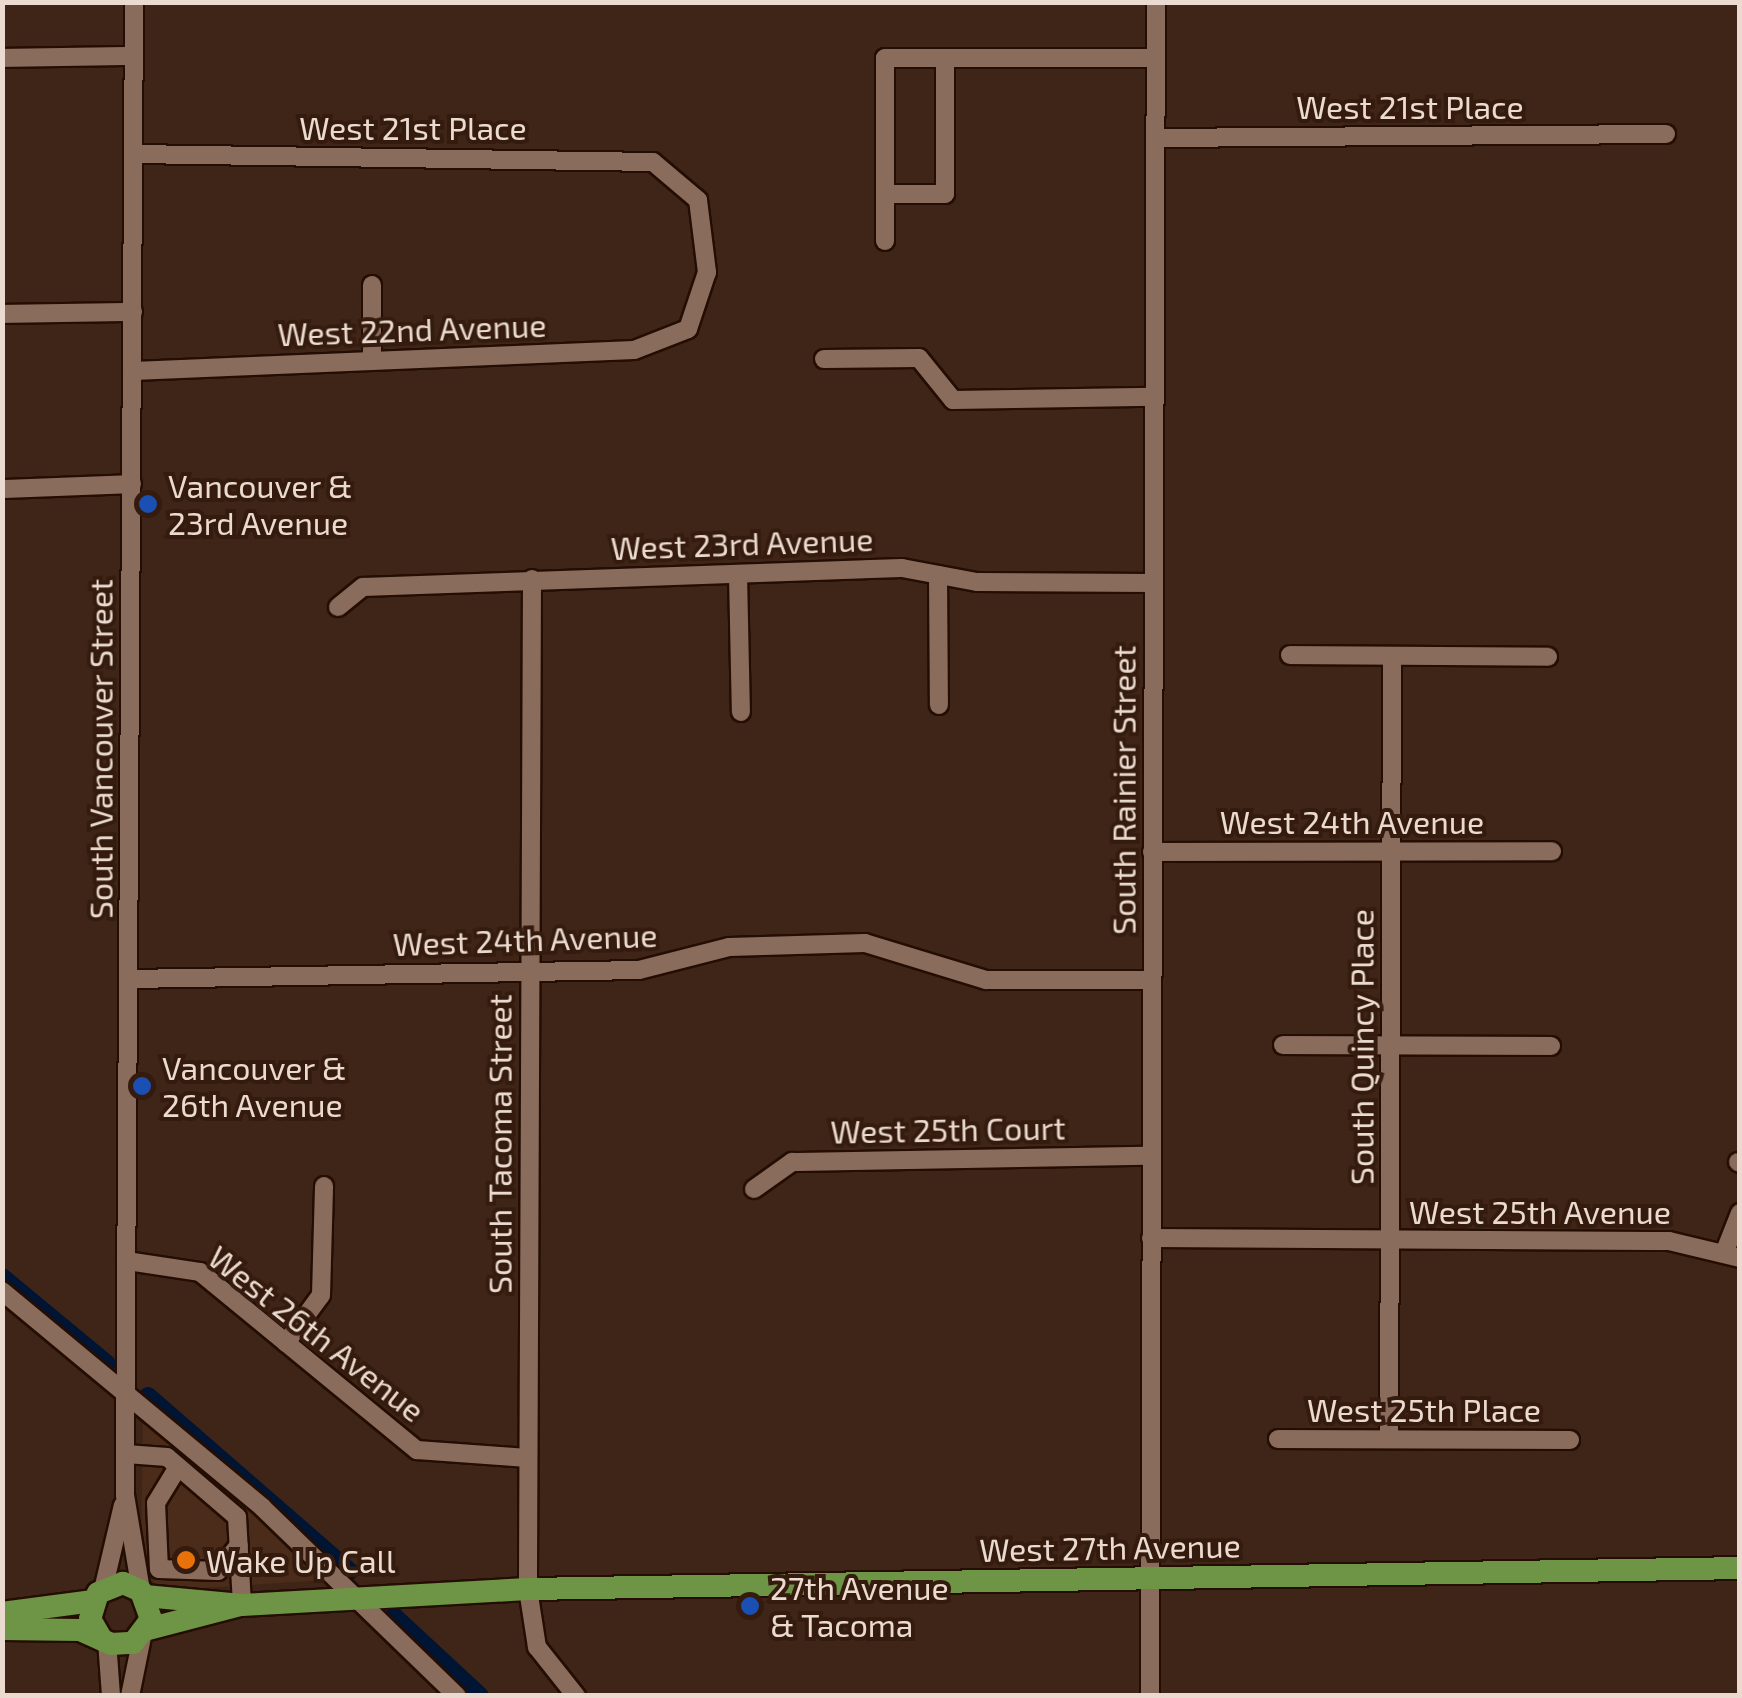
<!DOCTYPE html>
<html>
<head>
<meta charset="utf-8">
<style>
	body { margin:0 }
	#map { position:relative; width:1742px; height:1698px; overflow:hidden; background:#3e2517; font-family:"Exo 2",sans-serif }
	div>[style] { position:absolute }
	.built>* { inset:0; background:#4b2b19 }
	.canal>* { height:18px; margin:-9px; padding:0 9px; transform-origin:9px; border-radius:9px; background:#001433 }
	.roads { filter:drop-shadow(2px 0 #240d02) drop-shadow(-2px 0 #240d02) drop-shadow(0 2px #240d02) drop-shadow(0 -2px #240d02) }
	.minor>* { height:18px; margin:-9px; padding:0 9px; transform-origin:9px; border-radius:9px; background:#8a6c5c }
	.major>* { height:22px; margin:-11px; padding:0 11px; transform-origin:11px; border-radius:11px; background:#6e9445 }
	.dots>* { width:28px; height:28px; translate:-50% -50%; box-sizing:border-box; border:5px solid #341b0d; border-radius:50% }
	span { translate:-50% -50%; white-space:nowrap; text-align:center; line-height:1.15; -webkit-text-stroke:8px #341b0d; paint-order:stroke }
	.street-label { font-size:32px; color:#ebdad0 }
	.poi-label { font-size:32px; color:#ebdad0 }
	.left { translate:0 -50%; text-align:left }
	.frame { position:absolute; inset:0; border:5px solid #ebdad0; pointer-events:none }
</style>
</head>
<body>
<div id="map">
	<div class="built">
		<div style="clip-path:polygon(143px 1420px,275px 1531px,326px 1580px,158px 1591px,141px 1557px)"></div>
	</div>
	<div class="canal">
		<div style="left:2px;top:1277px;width:136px;rotate:39.6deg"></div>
		<div style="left:148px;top:1396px;width:267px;rotate:41deg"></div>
		<div style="left:394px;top:1616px;width:117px;rotate:42.9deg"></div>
	</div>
	<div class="roads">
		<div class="minor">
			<div style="left:134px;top:2px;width:1493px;rotate:90.35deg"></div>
			<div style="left:125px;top:1495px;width:97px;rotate:80.5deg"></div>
			<div style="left:2px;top:58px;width:131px;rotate:-0.9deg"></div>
			<div style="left:1155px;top:138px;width:511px;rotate:-0.45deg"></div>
			<div style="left:133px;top:154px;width:520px;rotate:0.88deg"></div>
			<div style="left:653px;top:162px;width:59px;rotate:40.2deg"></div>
			<div style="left:698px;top:200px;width:73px;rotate:82.9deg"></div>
			<div style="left:707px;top:272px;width:60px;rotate:108.4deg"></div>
			<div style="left:688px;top:329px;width:58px;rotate:158.7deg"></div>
			<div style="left:634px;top:350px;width:501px;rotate:177.6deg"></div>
			<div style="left:885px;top:194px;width:60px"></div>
			<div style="left:945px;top:194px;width:136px;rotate:-90deg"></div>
			<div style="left:885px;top:241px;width:183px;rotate:-90deg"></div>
			<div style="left:885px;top:58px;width:270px"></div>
			<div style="left:372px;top:285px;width:75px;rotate:90deg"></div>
			<div style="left:2px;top:314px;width:131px;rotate:-0.9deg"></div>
			<div style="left:824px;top:359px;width:95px;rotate:-0.6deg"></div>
			<div style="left:919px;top:358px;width:54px;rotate:51deg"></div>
			<div style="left:953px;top:400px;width:201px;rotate:-0.9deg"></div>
			<div style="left:2px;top:489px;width:130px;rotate:-2.2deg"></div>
			<div style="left:738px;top:574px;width:138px;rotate:88.8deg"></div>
			<div style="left:938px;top:575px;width:130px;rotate:89.6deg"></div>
			<div style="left:532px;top:579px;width:1010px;rotate:90.23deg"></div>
			<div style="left:528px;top:1589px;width:59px;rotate:81.2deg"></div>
			<div style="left:537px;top:1647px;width:63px;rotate:51.5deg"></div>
			<div style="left:338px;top:607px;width:32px;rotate:-39deg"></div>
			<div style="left:363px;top:587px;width:539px;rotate:-2.02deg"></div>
			<div style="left:902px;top:568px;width:76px;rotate:10.6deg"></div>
			<div style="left:977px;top:582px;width:176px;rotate:0.3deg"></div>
			<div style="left:1290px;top:655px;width:258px;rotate:0.4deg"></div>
			<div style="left:1152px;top:852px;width:400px;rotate:-0.1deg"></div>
			<div style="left:130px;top:979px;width:509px;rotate:-1.01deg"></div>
			<div style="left:639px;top:970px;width:93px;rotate:-14.3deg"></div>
			<div style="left:729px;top:947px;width:136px;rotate:-1.7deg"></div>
			<div style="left:865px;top:943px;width:127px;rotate:17deg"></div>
			<div style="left:986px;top:980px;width:166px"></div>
			<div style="left:1283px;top:1045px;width:268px;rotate:0.2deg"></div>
			<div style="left:1738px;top:1162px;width:2px;rotate:27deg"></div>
			<div style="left:754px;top:1189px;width:47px;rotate:-35.4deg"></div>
			<div style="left:792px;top:1162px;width:359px;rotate:-1deg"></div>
			<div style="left:1151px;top:1238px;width:518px;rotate:0.33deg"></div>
			<div style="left:1669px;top:1241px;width:73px;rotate:13.5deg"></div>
			<div style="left:1725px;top:1251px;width:41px;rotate:-68.5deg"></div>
			<div style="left:127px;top:1261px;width:74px;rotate:8.6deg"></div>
			<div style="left:200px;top:1272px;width:281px;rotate:39.4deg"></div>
			<div style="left:417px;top:1450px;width:111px;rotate:4.1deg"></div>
			<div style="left:2px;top:1291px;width:339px;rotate:39.7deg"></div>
			<div style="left:263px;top:1508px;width:270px;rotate:44.1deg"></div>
			<div style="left:286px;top:1343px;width:59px;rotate:-53.9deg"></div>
			<div style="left:321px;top:1295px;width:109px;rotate:-88.4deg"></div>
			<div style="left:1278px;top:1439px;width:292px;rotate:0.2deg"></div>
			<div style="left:1389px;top:1439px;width:783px;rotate:-89.78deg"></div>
			<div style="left:126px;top:1454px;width:41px;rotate:4.2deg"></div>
			<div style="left:167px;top:1457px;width:92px;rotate:40.6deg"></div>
			<div style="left:237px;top:1517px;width:88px;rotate:86.7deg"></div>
			<div style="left:178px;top:1467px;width:42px;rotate:121.4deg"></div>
			<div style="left:156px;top:1503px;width:66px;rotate:87.4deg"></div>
			<div style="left:159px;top:1569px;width:59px;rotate:1.9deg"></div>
			<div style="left:218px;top:1571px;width:33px;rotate:-51deg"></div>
			<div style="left:103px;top:1590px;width:87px;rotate:-76.8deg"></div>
			<div style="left:107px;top:1641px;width:55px;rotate:85.8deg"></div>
			<div style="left:130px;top:1696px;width:60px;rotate:-78.5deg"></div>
			<div style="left:1150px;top:1696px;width:1694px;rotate:-89.8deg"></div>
		</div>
		<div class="major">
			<div style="left:145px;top:1596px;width:97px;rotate:5.3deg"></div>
			<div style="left:242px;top:1605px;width:286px;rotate:-3.2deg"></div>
			<div style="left:528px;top:1589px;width:1212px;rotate:-0.99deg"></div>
			<div style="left:2px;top:1613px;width:92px;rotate:-7.5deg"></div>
			<div style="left:2px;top:1629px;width:78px;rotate:0.7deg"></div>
			<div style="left:80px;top:1630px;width:34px;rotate:24deg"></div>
			<div style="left:111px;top:1644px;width:22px;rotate:-3deg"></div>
			<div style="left:133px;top:1643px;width:30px;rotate:-53deg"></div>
			<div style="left:151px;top:1619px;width:30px;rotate:-110deg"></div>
			<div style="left:141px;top:1591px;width:20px;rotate:-156deg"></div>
			<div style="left:123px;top:1583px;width:27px;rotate:158deg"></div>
			<div style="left:98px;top:1593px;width:27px;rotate:107deg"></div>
			<div style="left:90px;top:1619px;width:22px;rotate:60deg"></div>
			<div style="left:148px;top:1629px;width:95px;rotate:-14.6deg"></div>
		</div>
	</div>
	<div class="dots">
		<div style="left:148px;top:504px;background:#1a4fb4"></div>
		<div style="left:142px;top:1086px;background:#1a4fb4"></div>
		<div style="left:186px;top:1560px;background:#e8710a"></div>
		<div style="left:750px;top:1606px;background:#1a4fb4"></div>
	</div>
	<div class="street-label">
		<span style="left:1410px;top:106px">West 21st Place</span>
		<span style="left:413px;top:127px">West 21st Place</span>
		<span style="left:412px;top:329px;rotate:-2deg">West 22nd Avenue</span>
		<span style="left:742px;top:543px;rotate:-2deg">West 23rd Avenue</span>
		<span style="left:100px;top:749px;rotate:-90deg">South Vancouver Street</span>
		<span style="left:1123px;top:790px;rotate:-90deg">South Rainier Street</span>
		<span style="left:1352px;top:821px">West 24th Avenue</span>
		<span style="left:525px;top:939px;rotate:-2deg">West 24th Avenue</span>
		<span style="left:1361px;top:1047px;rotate:-90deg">South Quincy Place</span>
		<span style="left:948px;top:1129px;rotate:-1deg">West 25th Court</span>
		<span style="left:499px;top:1144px;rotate:-90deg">South Tacoma Street</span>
		<span style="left:1540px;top:1211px">West 25th Avenue</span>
		<span style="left:317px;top:1333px;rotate:38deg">West 26th Avenue</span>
		<span style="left:1424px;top:1409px">West 25th Place</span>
		<span style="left:1110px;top:1547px;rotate:-1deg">West 27th Avenue</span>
	</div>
	<div class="poi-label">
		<span class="left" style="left:168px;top:504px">Vancouver &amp;<br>23rd Avenue</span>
		<span class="left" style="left:162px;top:1086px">Vancouver &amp;<br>26th Avenue</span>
		<span class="left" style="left:206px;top:1560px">Wake Up Call</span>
		<span class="left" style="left:770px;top:1606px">27th Avenue<br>&amp; Tacoma</span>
	</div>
	<div class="frame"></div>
</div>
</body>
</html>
